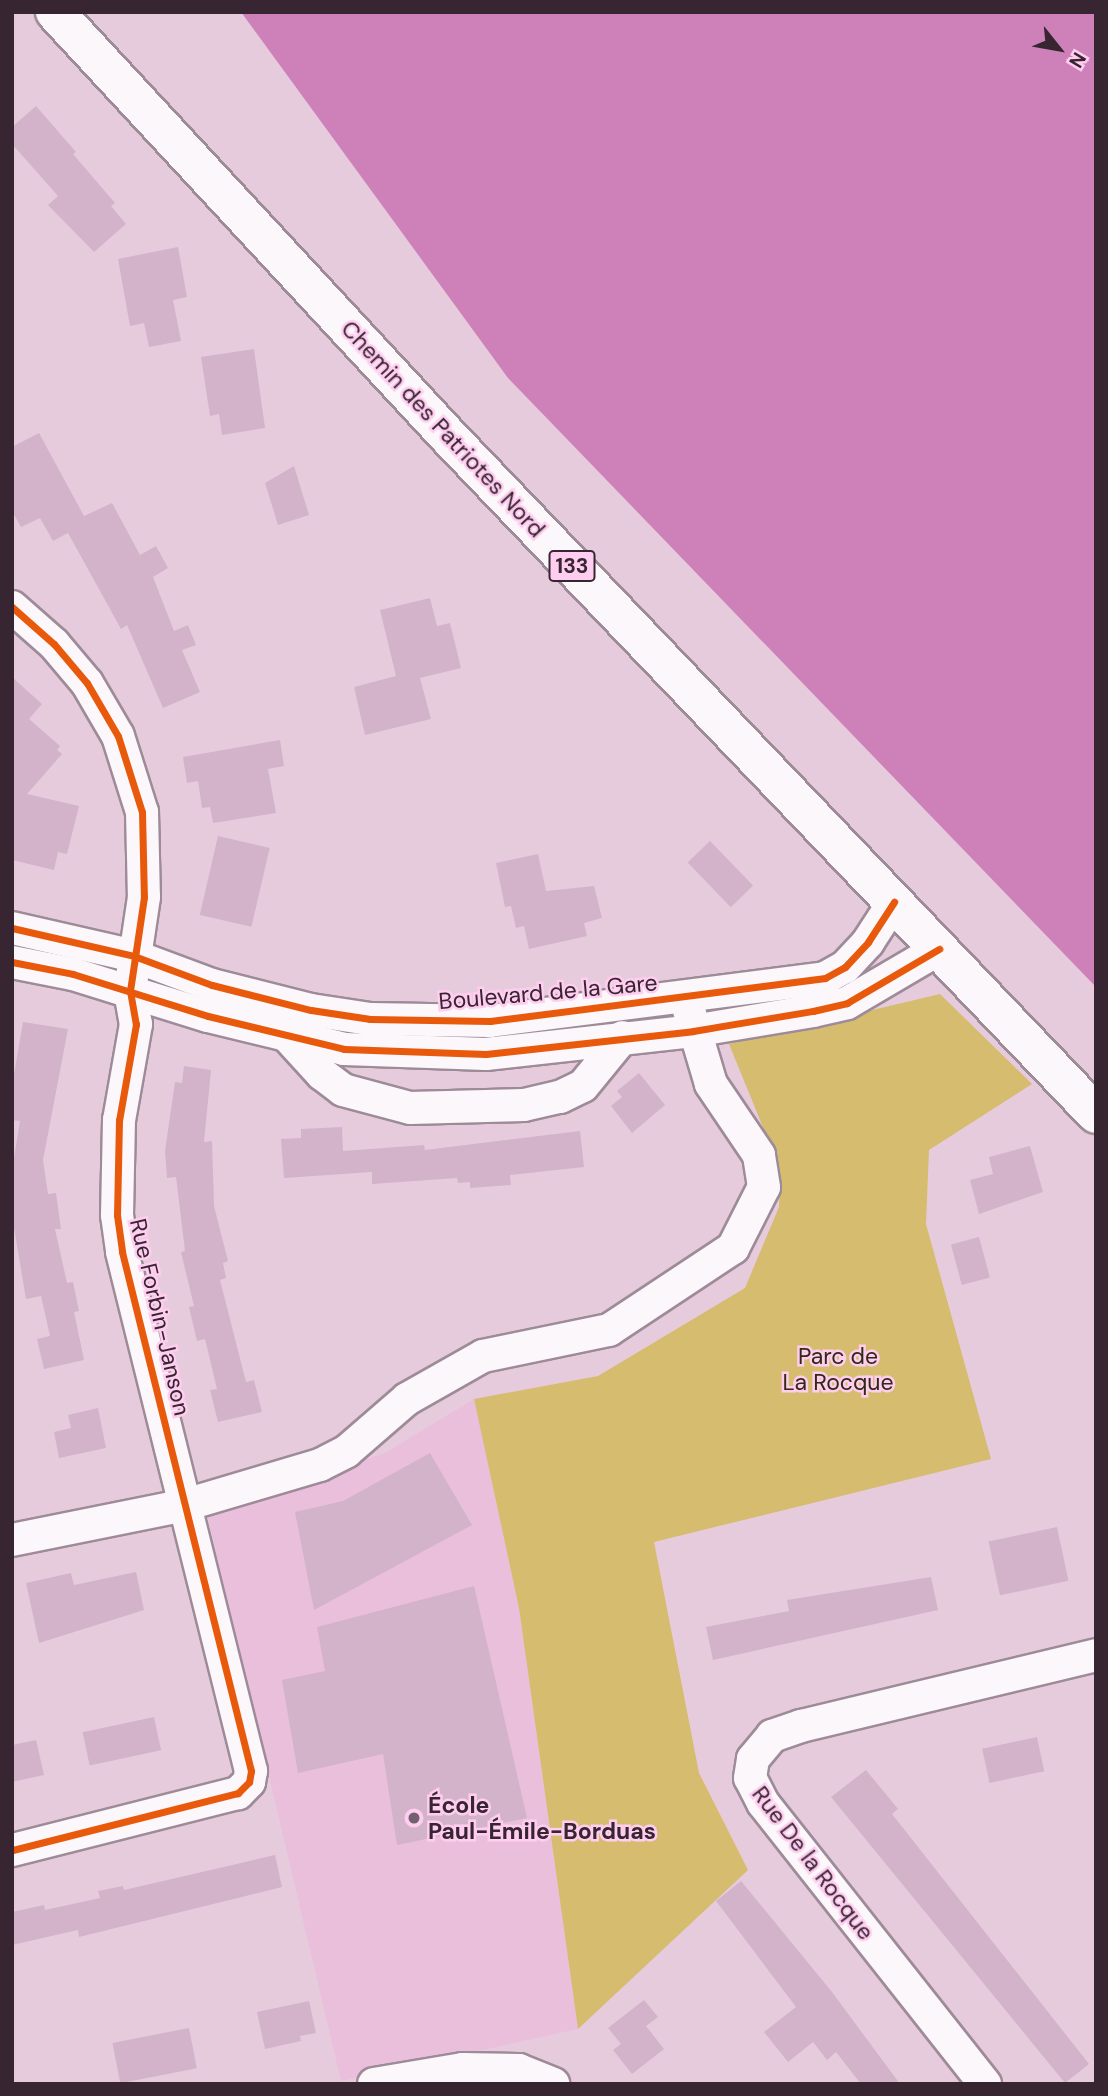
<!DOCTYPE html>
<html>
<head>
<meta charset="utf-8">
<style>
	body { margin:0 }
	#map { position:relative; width:1108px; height:2096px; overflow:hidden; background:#e6cbdd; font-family:"DM Sans",sans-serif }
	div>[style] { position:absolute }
	.built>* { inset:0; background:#eabfdc }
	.green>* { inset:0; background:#d5bc6e }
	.water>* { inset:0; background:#ce80b9 }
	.building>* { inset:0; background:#d3b3c9; transform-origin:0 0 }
	.roads { filter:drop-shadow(2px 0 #9e8b98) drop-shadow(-2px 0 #9e8b98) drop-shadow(0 2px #9e8b98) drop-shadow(0 -2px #9e8b98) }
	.minor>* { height:32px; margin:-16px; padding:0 16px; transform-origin:16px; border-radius:16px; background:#fbf7fa }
	.major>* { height:38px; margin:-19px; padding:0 19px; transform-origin:19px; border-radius:19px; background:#fbf7fa }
	.cycleway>* { height:7px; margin:-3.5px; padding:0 3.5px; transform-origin:3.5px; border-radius:3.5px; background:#e8590c }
	.dots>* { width:19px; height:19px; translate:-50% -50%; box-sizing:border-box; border:4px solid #ffcdef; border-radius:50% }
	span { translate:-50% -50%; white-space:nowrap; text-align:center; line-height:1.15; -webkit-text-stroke:5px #ffcdef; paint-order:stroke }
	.shield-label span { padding:2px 5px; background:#ffcdef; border:2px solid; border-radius:5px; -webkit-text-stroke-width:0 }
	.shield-label { font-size:21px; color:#372532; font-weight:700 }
	.street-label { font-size:23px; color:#372532 }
	.park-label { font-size:23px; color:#2e2a14 }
	.poi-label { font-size:23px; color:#372532; font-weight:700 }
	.left { translate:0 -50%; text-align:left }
	.frame { position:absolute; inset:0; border:14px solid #372532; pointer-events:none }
	.north { position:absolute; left:1024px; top:14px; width:70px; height:70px; -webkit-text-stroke:5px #ffcdef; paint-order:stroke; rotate:121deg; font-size:19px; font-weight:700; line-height:28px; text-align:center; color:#372532 }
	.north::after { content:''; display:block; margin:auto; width:24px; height:32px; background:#372532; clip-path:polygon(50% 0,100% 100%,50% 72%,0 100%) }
</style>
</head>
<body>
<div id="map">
	<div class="built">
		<div style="clip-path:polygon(474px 1399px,519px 1608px,578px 2029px,341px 2081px,206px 1510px,385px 1453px)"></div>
	</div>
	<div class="green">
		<div style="clip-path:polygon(940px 994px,1032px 1084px,929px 1150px,926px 1224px,991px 1459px,654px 1542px,699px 1773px,748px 1870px,578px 2029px,519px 1608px,474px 1399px,598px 1376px,745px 1288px,779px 1207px,780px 1169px,729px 1044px)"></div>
	</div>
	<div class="water">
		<div style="clip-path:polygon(241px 12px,1096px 12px,1096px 987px,508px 378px)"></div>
	</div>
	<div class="building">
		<div style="clip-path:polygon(36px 106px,76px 152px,73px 154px,115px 203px,111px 206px,126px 224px,94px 252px,48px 205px,58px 196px,12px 144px,12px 127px)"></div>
		<div style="clip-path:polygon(178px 247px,187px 297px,173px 300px,181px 341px,149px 347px,144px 323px,130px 326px,118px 259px)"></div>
		<div style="clip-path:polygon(254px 349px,265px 428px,222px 435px,219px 414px,210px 416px,201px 357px)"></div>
		<div style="clip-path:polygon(39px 433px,84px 516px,112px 503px,140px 555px,156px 546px,168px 568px,153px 577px,174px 631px,188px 625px,196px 645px,182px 650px,200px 692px,163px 708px,127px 625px,121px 629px,68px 533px,53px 541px,40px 518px,21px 527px,12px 511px,12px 447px)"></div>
		<div style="clip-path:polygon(294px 466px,309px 515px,278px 525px,265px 483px)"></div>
		<div style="clip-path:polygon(430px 598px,437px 626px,450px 623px,461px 668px,420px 678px,431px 719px,365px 735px,354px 687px,396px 676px,380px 610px)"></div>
		<div style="clip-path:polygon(12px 677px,42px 704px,29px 719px,60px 746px,57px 750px,62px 754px,27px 794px,79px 806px,67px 854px,58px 852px,54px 870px,12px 860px)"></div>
		<div style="clip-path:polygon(280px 740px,284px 766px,268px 769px,276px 813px,213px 823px,210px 807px,202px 808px,198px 781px,187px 783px,183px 757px)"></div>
		<div style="left:218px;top:836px;width:53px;height:81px;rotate:13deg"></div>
		<div style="left:710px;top:841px;width:62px;height:31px;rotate:46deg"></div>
		<div style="clip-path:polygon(538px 854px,546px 891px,594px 886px,602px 918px,584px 923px,587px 936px,529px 949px,524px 926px,516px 928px,511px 906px,505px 907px,496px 863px)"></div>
		<div style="clip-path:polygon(23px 1022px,68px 1029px,43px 1160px,48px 1194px,56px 1193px,61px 1229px,55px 1229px,67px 1283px,73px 1282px,79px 1311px,74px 1312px,84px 1360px,44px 1369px,37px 1339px,50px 1336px,41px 1296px,26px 1299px,12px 1216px,12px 1170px,20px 1121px,12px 1120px,12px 1086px)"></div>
		<div style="clip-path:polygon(184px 1066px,211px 1070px,204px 1142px,212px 1141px,214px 1206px,228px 1261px,223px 1263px,226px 1278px,220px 1280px,246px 1382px,254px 1380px,262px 1412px,218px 1422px,210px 1390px,217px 1389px,205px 1339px,197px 1341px,189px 1307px,194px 1306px,181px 1252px,185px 1251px,176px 1177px,167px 1178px,165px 1151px,175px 1082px,182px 1083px)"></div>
		<div style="clip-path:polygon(639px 1073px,665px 1105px,632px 1133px,611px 1106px,622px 1097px,617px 1091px)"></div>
		<div style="clip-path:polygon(342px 1127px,343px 1151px,424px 1145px,425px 1150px,580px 1131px,584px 1167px,510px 1175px,511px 1185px,470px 1188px,470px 1182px,458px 1183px,457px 1178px,372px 1184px,372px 1172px,284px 1178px,281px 1139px,301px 1138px,301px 1129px)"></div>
		<div style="clip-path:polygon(1030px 1146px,1043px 1192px,979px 1214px,970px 1180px,993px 1174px,989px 1157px)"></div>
		<div style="left:979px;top:1237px;width:42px;height:29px;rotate:75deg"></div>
		<div style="clip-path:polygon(98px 1408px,106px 1448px,59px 1458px,54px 1432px,71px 1428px,68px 1415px)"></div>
		<div style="clip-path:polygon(430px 1453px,472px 1525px,314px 1610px,295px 1512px,343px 1501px)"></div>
		<div style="left:1057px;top:1527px;width:55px;height:70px;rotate:78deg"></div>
		<div style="clip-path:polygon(136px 1572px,144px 1610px,39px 1643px,26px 1583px,71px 1573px,74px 1585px)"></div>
		<div style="clip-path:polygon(931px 1577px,938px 1610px,713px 1660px,706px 1627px,789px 1611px,787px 1600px)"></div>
		<div style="clip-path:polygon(474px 1586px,527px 1818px,397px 1845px,383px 1754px,298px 1773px,282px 1680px,325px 1671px,317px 1627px)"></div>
		<div style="left:154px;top:1717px;width:34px;height:73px;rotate:78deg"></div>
		<div style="left:1037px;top:1737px;width:35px;height:56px;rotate:78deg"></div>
		<div style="clip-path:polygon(36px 1740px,44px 1775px,12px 1782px,12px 1745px)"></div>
		<div style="clip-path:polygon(866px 1770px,898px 1809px,892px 1814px,1089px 2064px,1065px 2083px,831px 1797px)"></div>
		<div style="clip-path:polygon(275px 1855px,282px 1887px,79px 1937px,78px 1930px,12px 1945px,12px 1912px,44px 1905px,45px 1910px,100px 1898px,98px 1891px,123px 1886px,124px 1890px)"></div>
		<div style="clip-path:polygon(741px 1881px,832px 1992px,900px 2084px,861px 2084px,836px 2052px,827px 2060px,813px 2042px,788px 2062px,764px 2032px,796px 2007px,716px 1901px)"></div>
		<div style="clip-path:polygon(644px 2000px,658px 2017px,646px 2026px,664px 2049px,632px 2074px,613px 2050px,621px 2044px,608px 2028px)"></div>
		<div style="clip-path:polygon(309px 2001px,316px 2033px,300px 2036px,301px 2041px,265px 2049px,257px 2012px)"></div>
		<div style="left:189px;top:2028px;width:41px;height:78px;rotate:79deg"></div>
	</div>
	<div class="roads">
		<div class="minor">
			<div style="left:12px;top:607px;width:56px;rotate:41.4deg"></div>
			<div style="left:54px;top:644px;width:51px;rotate:49.8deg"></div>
			<div style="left:87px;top:683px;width:61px;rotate:59.7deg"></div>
			<div style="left:118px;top:736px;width:80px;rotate:72.5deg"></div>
			<div style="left:142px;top:812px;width:85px;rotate:88.7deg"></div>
			<div style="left:144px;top:897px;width:95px;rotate:98.5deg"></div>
			<div style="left:130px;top:991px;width:34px;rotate:80deg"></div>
			<div style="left:136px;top:1024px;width:97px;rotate:100deg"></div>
			<div style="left:119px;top:1120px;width:95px;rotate:91.2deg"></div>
			<div style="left:117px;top:1215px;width:37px;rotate:82deg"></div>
			<div style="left:122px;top:1252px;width:535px;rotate:76.04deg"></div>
			<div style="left:251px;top:1771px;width:11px;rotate:100deg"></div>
			<div style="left:249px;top:1782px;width:16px;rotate:135deg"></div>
			<div style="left:238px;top:1793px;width:233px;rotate:165.8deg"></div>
			<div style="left:12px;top:928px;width:125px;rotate:12.9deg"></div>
			<div style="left:134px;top:956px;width:83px;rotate:20.4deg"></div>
			<div style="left:212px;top:985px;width:102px;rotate:14.2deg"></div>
			<div style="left:311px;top:1010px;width:60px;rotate:8.7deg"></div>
			<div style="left:370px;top:1019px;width:120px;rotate:1deg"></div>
			<div style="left:490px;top:1021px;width:338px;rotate:-7.3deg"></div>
			<div style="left:825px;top:978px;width:23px;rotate:-29deg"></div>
			<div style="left:845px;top:967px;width:34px;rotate:-47deg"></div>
			<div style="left:868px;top:942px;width:48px;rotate:-57deg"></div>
			<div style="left:12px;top:962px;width:62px;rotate:11.1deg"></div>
			<div style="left:73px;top:974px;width:141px;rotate:17.3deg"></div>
			<div style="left:208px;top:1016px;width:140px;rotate:13.6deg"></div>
			<div style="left:344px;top:1049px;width:142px;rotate:2deg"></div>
			<div style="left:486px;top:1054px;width:208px;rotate:-6.3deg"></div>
			<div style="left:693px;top:1031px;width:122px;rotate:-9.5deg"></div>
			<div style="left:813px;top:1011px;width:35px;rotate:-13deg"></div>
			<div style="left:847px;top:1003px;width:107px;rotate:-30.4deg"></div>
			<div style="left:289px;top:1038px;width:49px;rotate:47.5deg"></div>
			<div style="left:322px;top:1074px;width:26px;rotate:37deg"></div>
			<div style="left:343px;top:1090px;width:69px;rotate:15deg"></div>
			<div style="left:410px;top:1108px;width:114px;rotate:-1.5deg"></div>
			<div style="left:524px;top:1105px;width:37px;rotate:-13deg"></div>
			<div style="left:560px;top:1097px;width:25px;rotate:-26deg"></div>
			<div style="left:583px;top:1086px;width:63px;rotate:-50.8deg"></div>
			<div style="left:12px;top:1540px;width:177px;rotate:-11.4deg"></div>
			<div style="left:185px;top:1505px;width:141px;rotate:-16.5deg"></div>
			<div style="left:320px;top:1465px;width:30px;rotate:-27deg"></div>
			<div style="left:347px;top:1451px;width:79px;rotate:-40.9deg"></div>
			<div style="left:407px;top:1399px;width:87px;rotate:-29.5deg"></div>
			<div style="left:483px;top:1356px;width:129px;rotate:-11.7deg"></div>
			<div style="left:609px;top:1330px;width:149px;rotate:-33.5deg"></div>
			<div style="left:733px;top:1248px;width:68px;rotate:-63.1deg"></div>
			<div style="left:764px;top:1187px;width:32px;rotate:-99deg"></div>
			<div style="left:759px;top:1155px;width:86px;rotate:-124.1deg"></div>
			<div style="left:711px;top:1084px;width:91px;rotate:-106.6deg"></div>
			<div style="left:374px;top:2084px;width:90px;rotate:-9.6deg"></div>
			<div style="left:463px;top:2069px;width:56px;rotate:1deg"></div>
			<div style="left:519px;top:2070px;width:37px;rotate:22deg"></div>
			<div style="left:985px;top:2084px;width:358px;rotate:-128.3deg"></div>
			<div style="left:763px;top:1803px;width:28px;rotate:-117deg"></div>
			<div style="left:750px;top:1778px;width:19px;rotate:-81deg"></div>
			<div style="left:753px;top:1759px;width:30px;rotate:-50deg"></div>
			<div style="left:772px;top:1736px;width:31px;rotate:-19deg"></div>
			<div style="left:801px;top:1726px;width:303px;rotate:-13.5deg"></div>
		</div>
		<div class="major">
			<div style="left:55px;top:12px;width:577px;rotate:47.18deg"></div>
			<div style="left:447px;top:435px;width:939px;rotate:46.29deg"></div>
		</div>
	</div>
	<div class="cycleway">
		<div style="left:12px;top:607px;width:56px;rotate:41.4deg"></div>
		<div style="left:54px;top:644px;width:51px;rotate:49.8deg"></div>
		<div style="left:87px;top:683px;width:61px;rotate:59.7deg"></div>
		<div style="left:118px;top:736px;width:80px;rotate:72.5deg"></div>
		<div style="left:142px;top:812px;width:85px;rotate:88.7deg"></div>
		<div style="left:144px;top:897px;width:95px;rotate:98.5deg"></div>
		<div style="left:130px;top:991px;width:34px;rotate:80deg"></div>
		<div style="left:136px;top:1024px;width:97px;rotate:100deg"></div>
		<div style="left:119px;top:1120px;width:95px;rotate:91.2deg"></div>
		<div style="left:117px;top:1215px;width:37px;rotate:82deg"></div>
		<div style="left:122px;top:1252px;width:535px;rotate:76.04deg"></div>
		<div style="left:251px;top:1771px;width:11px;rotate:100deg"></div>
		<div style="left:249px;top:1782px;width:16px;rotate:135deg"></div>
		<div style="left:238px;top:1793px;width:233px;rotate:165.8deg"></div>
		<div style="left:12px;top:928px;width:125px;rotate:12.9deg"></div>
		<div style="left:134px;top:956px;width:83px;rotate:20.4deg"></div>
		<div style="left:212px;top:985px;width:102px;rotate:14.2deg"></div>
		<div style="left:311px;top:1010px;width:60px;rotate:8.7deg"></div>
		<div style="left:370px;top:1019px;width:120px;rotate:1deg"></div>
		<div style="left:490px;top:1021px;width:338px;rotate:-7.3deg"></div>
		<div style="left:825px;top:978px;width:23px;rotate:-29deg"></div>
		<div style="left:845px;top:967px;width:34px;rotate:-47deg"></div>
		<div style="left:868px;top:942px;width:48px;rotate:-57deg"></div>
		<div style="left:12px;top:962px;width:62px;rotate:11.1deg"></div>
		<div style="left:73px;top:974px;width:141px;rotate:17.3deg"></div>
		<div style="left:208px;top:1016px;width:140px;rotate:13.6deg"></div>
		<div style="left:344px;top:1049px;width:142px;rotate:2deg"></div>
		<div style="left:486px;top:1054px;width:208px;rotate:-6.3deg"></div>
		<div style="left:693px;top:1031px;width:122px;rotate:-9.5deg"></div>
		<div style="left:813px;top:1011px;width:35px;rotate:-13deg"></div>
		<div style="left:847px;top:1003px;width:107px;rotate:-30.4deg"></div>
	</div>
	<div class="dots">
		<div style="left:414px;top:1818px;background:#745f6e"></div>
	</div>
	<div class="shield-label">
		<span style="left:572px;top:566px">133</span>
	</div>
	<div class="street-label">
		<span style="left:443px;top:429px;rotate:47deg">Chemin des Patriotes Nord</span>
		<span style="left:548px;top:992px;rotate:-5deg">Boulevard de la Gare</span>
		<span style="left:160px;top:1317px;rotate:77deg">Rue Forbin-Janson</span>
		<span style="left:813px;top:1863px;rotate:53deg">Rue De la Rocque</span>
	</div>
	<div class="park-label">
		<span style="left:838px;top:1369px">Parc de<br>La Rocque</span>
	</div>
	<div class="poi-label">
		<span class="left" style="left:428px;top:1818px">École<br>Paul-Émile-Borduas</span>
	</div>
	<div class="frame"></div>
	<div class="north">N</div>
</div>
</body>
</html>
